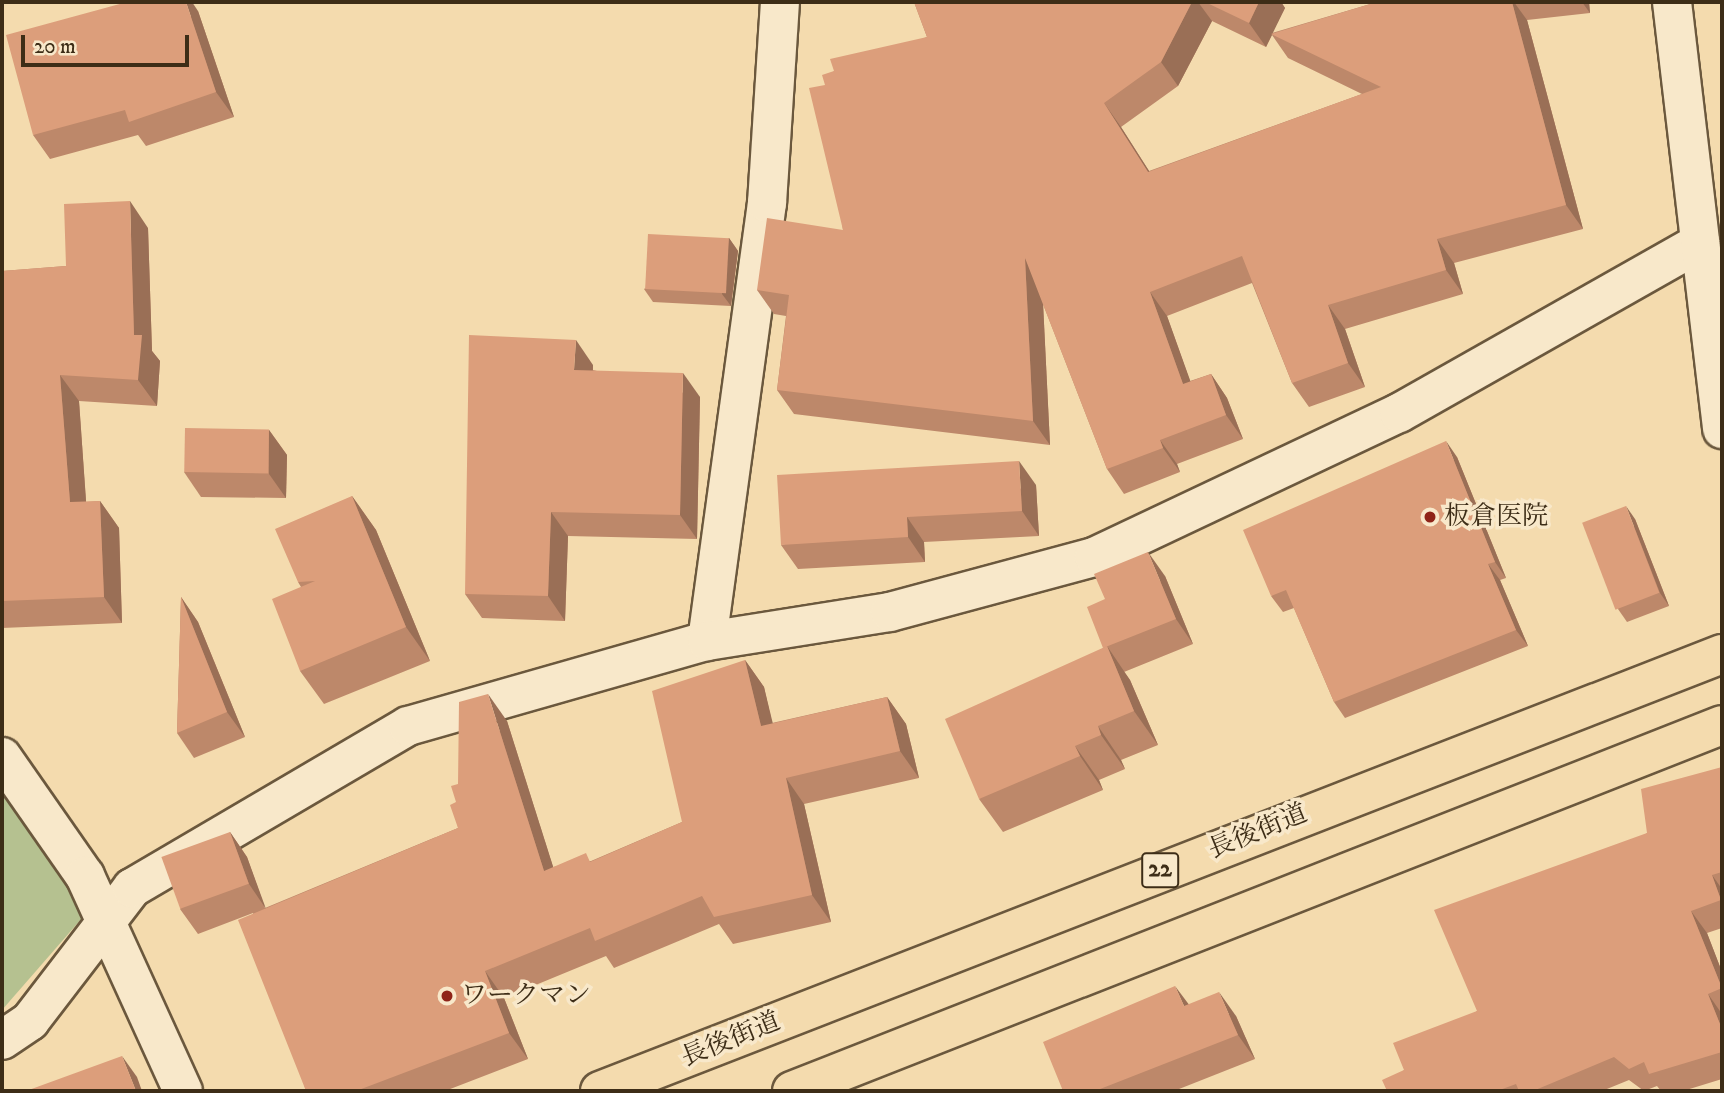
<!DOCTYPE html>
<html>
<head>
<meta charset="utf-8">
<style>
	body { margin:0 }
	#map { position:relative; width:1724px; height:1093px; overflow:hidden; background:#f4dbae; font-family:"IM FELL DW Pica","Noto Serif JP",serif }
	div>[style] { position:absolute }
	.green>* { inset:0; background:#b5c190 }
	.roads { filter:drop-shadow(2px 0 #6b583d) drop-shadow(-2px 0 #6b583d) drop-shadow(0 2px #6b583d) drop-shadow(0 -2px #6b583d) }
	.street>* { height:38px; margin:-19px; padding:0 19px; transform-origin:19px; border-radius:19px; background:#f8e8ca }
	.secondary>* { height:38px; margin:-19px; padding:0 19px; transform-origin:19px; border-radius:19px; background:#f8e8ca }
	.primary>* { height:38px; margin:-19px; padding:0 19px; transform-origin:19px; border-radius:19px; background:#f4dbae }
	.wall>* { inset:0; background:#bd886a }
	.shaded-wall>* { inset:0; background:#9a6f56 }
	.building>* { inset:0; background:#dc9e7b; transform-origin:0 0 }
	.dots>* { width:19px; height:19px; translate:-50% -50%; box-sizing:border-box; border:4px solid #f8e8ca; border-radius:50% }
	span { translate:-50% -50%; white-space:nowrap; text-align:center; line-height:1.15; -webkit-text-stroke:7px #f8e8ca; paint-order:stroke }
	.shield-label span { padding:2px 5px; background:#f8e8ca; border:2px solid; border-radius:5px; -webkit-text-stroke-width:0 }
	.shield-label { font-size:24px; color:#3d2d17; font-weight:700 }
	.poi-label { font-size:26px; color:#3d2d17 }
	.left { translate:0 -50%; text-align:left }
	.street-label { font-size:26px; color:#3d2d17 }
	.frame { position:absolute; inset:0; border:4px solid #3d2d17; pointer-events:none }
	.scale { position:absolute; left:21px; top:35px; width:168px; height:32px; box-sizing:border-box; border:4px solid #3d2d17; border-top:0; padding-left:9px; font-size:21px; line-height:24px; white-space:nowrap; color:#3d2d17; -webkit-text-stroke:5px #f8e8ca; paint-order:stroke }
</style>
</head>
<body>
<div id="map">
	<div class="green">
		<div style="clip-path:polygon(2px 770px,90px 909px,2px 1010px)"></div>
	</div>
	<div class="roads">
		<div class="street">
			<div style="left:707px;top:641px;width:442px;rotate:-82.2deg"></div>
			<div style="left:767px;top:203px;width:201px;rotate:-86.3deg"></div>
			<div style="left:2px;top:757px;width:145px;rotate:55.1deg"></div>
			<div style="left:85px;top:876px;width:236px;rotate:65.5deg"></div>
			<div style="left:2px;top:1040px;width:34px;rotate:-34deg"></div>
			<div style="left:30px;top:1021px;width:168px;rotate:-52.5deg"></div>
			<div style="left:132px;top:888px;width:320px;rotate:-30.4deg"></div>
			<div style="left:408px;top:726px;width:311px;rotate:-15.9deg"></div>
			<div style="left:707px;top:641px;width:185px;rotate:-9deg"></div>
			<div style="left:890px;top:612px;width:211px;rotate:-15.1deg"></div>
			<div style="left:1094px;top:557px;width:337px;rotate:-25.3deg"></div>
			<div style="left:1399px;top:413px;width:346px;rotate:-29.5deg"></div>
		</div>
		<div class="secondary">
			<div style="left:1672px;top:2px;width:430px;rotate:83.3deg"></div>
		</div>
		<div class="primary">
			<div style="left:600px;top:1091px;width:1204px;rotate:-21.28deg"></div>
			<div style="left:792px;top:1091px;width:999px;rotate:-21.48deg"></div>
		</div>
	</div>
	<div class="wall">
		<div style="clip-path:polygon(evenodd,914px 2px,1281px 2px,1285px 8px,1272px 33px,1377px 2px,1589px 2px,1590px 13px,1527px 20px,1583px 229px,1454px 263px,1463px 294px,1345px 329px,1365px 387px,1309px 407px,1292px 383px,1252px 283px,1167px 316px,1190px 381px,1211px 374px,1227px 398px,1243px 439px,1177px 464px,1180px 472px,1124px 494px,1107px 469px,1043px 304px,1050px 445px,794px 414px,777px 390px,786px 316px,774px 314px,757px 290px,843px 230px,825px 85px,834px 71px,927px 37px,914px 2px,1212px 21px,1266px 47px,1272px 35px,1288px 58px,1362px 94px,1149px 171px,1121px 127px,1178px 86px,1212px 21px)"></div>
		<div style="clip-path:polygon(198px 11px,234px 117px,146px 146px,138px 135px,50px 159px,33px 135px)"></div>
		<div style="clip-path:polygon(148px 228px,152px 351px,160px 361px,157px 406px,79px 401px,86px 502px,100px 501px,119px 528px,122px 623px,2px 628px,2px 271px,66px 266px)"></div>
		<div style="clip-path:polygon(729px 238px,738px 251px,731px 306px,653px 302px,644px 289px)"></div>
		<div style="clip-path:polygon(593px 365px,593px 370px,700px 397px,697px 539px,568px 536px,565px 621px,482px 618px,465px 594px)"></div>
		<div style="clip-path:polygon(269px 430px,287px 455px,286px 498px,201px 497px,184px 472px)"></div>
		<div style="clip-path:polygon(1457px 457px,1506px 578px,1500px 580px,1528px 646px,1345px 718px,1334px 702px,1294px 608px,1283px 612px,1271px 596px)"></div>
		<div style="clip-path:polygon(1036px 485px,1039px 536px,924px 542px,925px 562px,798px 569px,781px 545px)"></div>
		<div style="clip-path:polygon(352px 496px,376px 530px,430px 661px,324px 704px,300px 671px,301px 587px,298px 582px)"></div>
		<div style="clip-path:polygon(1635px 519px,1669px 606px,1627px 622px,1618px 609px)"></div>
		<div style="clip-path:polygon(1165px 576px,1193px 644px,1124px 672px,1130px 680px,1158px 745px,1121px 760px,1125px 769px,1099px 780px,1103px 790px,1003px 832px,979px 799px,1103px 648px)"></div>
		<div style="clip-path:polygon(181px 597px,198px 622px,245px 737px,194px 758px,177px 733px)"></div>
		<div style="clip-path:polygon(745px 660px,764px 687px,772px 723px,887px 697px,906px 724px,919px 778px,804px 804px,831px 922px,733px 944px,719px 924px,614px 968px,606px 956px,504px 998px,528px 1059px,445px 1091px,306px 1091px,253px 913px,198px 934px,180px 909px,230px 832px,247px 857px,265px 908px,458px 828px,456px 802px,458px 784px,507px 721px,553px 867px,591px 861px,682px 822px)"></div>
		<div style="clip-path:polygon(1722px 767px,1722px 928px,1707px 933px,1722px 972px,1722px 1079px,1683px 1091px,1661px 1091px,1657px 1086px,1644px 1091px,1629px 1080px,1602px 1091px,1387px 1091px,1404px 1070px,1477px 1011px,1647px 833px)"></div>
		<div style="clip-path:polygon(1189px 1004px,1236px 1016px,1255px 1059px,1174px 1091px,1063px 1091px)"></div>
	</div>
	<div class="shaded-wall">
		<div style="clip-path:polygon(186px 2px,192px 2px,198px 11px,234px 117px,216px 92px)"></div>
		<div style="clip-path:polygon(1192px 2px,1198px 2px,1212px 21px,1178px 86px,1161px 62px)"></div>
		<div style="clip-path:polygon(1259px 2px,1281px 2px,1285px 8px,1266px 47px,1249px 23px)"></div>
		<div style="clip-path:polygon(1512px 2px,1514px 2px,1527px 20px,1583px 229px,1566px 205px)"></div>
		<div style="clip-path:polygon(1582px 2px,1589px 2px,1590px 13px)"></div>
		<div style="clip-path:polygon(1104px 103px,1121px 127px,1165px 196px,1148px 172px)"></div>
		<div style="clip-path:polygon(130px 201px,148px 228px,152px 351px,160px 361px,157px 406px,138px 380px,134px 335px)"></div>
		<div style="clip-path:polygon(729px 238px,738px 251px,731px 306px,722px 294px)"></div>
		<div style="clip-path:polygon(1437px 239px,1454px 263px,1463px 294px,1446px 270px)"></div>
		<div style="clip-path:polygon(1025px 258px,1042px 282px,1050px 445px,1033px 421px)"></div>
		<div style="clip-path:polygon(1150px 292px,1167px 316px,1200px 408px,1183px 384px)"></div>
		<div style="clip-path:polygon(1328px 305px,1345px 329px,1365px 387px,1348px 363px)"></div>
		<div style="clip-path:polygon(576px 340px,593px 365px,592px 394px,574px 370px)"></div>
		<div style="clip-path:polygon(683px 373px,700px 397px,697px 539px,680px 515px)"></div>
		<div style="clip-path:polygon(1211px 374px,1227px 398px,1243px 439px,1226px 415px)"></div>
		<div style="clip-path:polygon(60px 375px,79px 401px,88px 529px,70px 502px)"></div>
		<div style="clip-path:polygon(269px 430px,287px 455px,286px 498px,269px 474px)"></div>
		<div style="clip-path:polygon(1160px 440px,1177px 464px,1180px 472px,1163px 448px)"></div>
		<div style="clip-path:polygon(1446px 441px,1457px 457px,1506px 578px,1495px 562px)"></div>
		<div style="clip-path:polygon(1019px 461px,1036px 485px,1039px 536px,1022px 511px)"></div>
		<div style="clip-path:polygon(352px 496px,376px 530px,430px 661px,406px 627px)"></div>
		<div style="clip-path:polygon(100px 501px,119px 528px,122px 623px,104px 597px)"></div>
		<div style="clip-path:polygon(1626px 506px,1635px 519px,1669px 606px,1660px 593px)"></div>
		<div style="clip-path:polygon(551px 512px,568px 536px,565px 621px,548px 596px)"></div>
		<div style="clip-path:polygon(907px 517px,924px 542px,925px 562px,908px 537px)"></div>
		<div style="clip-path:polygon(1148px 552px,1165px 576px,1193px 644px,1176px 619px)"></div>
		<div style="clip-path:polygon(1488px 564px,1500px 580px,1528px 646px,1516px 630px)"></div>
		<div style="clip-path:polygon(181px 597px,198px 622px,245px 737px,227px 712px)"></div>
		<div style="clip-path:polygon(1107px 646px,1130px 680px,1158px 745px,1134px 711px)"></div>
		<div style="clip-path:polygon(745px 660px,764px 687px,780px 753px,761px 726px)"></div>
		<div style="clip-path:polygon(488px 694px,507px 721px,563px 898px,544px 871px)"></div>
		<div style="clip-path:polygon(887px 697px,906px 724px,919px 778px,900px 751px)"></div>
		<div style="clip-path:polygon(1098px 726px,1121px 760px,1125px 769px,1101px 735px)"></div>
		<div style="clip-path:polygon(1075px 746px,1099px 780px,1103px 790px,1080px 756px)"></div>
		<div style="clip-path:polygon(786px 778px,804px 804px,831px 922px,812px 895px)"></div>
		<div style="clip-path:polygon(230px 832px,247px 857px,266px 909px,249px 884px)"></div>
		<div style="clip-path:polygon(1712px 875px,1722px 889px,1722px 902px,1721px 900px)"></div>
		<div style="clip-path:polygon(1691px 911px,1707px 933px,1722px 972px,1722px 988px)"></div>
		<div style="clip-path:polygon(485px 971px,504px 998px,528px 1059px,509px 1033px)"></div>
		<div style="clip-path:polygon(1175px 986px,1193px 1010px,1184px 1006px)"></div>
		<div style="clip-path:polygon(1219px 992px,1236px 1016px,1255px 1059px,1238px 1035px)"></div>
		<div style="clip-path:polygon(1708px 994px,1722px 1014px,1722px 1029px)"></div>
		<div style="clip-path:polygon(122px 1056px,137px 1077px,142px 1091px,136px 1091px)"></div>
	</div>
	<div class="building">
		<div style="clip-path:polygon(127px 2px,186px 2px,216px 92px,129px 122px,125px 110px,33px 135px,6px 35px)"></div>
		<div style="clip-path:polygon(914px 2px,1192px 2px,1161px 62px,1104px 103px,1148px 172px,1381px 87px,1271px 34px,1377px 2px,1512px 2px,1566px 205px,1437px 239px,1446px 270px,1328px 305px,1348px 363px,1292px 383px,1242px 256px,1150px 292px,1183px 384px,1211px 374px,1226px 415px,1160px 440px,1163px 448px,1107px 469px,1025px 258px,1033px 421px,777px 390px,789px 295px,757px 290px,767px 218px,843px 230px,809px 88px,825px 85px,822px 75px,834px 71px,830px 59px,927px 37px)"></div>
		<div style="clip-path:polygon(1205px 2px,1259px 2px,1249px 23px)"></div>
		<div style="clip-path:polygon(130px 201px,134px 335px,142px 335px,138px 380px,60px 375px,70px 502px,100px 501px,104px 597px,2px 601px,2px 271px,66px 266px,64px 204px)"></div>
		<div style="left:648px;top:234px;width:81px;height:55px;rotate:3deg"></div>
		<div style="clip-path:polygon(469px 335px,576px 340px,574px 370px,683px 373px,680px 515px,551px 512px,548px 596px,465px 594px)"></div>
		<div style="left:185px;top:428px;width:84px;height:44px;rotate:1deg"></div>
		<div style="clip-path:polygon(1446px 441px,1495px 562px,1488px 564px,1516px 630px,1334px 702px,1286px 590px,1271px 596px,1243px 530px)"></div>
		<div style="clip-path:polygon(1019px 461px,1022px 511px,907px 517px,908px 537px,781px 545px,777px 475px)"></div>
		<div style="clip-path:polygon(352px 496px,406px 627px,300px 671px,272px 599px,315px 581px,298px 582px,275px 529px)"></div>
		<div style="left:1626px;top:506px;width:93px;height:47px;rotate:69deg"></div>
		<div style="clip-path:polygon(1148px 552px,1176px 619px,1103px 648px,1087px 607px,1105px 599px,1094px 574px)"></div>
		<div style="clip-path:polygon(181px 597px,227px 712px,177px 733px)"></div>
		<div style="clip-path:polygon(1107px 646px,1134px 711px,1098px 726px,1101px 735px,1075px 746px,1080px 756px,979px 799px,945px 719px)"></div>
		<div style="clip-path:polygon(745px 660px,761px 726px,887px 697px,900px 751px,786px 778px,812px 895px,714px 917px,702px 896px,595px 941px,590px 928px,485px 971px,509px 1033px,356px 1091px,306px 1091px,238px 920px,458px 828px,450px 805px,456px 802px,451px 786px,458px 784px,459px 702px,488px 694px,544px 871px,586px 853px,590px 862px,682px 822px,652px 691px)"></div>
		<div style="clip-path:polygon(1722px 767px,1722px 872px,1712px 875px,1721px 900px,1691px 911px,1722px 988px,1708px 994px,1722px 1029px,1722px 1052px,1649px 1074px,1644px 1062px,1629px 1069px,1614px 1057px,1533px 1091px,1519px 1091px,1516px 1084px,1497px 1091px,1387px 1091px,1382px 1080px,1404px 1070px,1393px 1043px,1477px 1011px,1434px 910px,1647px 833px,1641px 789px)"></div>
		<div style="left:230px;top:832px;width:55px;height:73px;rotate:70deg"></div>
		<div style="clip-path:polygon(1175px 986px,1184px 1006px,1219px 992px,1238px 1035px,1095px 1091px,1063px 1091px,1043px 1042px)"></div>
		<div style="clip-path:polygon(122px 1056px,136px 1091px,26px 1091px)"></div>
	</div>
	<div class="dots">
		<div style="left:1430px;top:517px;background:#8f2418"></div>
		<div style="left:447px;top:996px;background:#8f2418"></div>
	</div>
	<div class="shield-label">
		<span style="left:1160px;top:870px">22</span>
	</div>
	<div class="poi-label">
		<span class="left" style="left:1444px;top:517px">板倉医院</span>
		<span class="left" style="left:461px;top:996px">ワークマン</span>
	</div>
	<div class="street-label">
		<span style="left:1258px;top:832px;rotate:-22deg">長後街道</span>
		<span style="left:731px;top:1040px;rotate:-22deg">長後街道</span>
	</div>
	<div class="frame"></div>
	<div class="scale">20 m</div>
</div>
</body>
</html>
